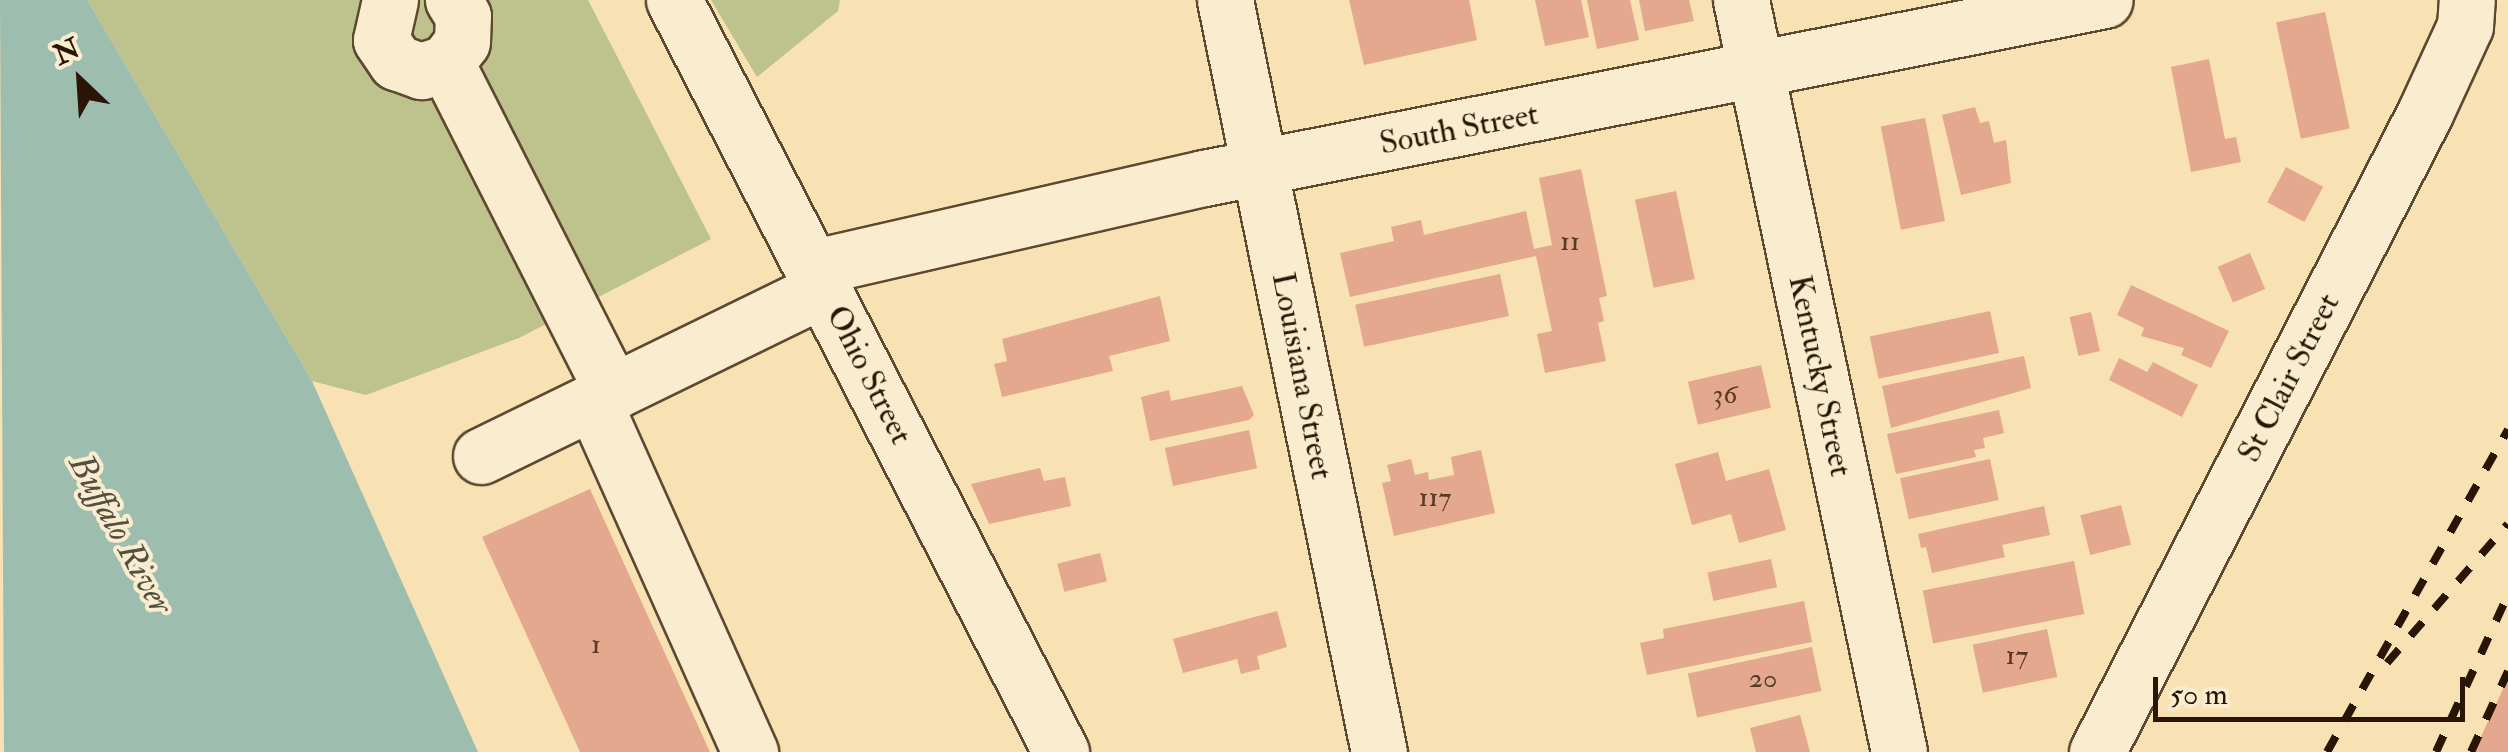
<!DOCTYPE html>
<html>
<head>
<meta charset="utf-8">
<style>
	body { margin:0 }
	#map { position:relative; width:2508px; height:752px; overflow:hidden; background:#f8e1b3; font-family:"IM FELL Double Pica",serif }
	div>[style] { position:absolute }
	.green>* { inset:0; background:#bec28c }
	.water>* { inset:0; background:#9dbeae }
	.building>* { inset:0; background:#e4a88e; transform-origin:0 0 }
	.roads { filter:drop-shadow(2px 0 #5d4830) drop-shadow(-2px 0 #5d4830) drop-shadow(0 2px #5d4830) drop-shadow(0 -2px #5d4830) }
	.minor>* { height:55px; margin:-27.5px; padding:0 27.5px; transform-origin:27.5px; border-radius:27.5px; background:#faecce }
	.rail>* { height:8px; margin-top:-4px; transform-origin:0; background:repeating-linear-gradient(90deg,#291505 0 18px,transparent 0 36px) }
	span { translate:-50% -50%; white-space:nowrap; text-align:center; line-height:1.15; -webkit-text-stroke:8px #faecce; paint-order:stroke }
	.number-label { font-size:28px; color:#583a27 }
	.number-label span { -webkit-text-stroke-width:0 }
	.street-label { font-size:32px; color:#291505 }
	.water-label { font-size:35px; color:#525040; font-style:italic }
	.north { position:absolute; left:30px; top:30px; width:100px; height:100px; -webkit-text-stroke:8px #faecce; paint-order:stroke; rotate:335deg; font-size:28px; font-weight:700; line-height:40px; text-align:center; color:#291505 }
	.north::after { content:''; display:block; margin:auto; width:35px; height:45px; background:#291505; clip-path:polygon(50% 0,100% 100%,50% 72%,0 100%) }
	.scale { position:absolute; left:2153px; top:677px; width:312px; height:45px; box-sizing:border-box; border:5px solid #291505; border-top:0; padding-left:12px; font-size:30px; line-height:35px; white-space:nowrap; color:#291505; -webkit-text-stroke:8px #faecce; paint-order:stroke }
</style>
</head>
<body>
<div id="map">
	<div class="green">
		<div style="clip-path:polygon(87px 0,588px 0,711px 239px,519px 338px,366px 395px,312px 381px)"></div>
		<div style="clip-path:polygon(711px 0,840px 0,838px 11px,757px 77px)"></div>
	</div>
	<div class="water">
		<div style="clip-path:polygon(0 0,87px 0,312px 381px,478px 752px,4px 752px)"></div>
	</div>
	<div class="building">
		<div style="clip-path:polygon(1349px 0,1469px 0,1477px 40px,1364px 65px)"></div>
		<div style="clip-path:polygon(1535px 0,1581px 0,1589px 37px,1545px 46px)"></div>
		<div style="clip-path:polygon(1587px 0,1630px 0,1639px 40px,1597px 49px)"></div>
		<div style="clip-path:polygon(1639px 0,1689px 0,1694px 21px,1645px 31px)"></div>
		<div style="left:2325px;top:12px;width:119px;height:50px;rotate:78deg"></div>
		<div style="clip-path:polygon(2209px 59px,2225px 139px,2236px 137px,2241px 162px,2191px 172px,2171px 67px)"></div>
		<div style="clip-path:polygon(1975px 107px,1980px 123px,1989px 121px,1994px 143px,2006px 140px,2011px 183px,1961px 195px,1942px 115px)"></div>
		<div style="left:1925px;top:118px;width:105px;height:45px;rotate:79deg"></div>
		<div style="left:2286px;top:167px;width:42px;height:40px;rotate:28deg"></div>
		<div style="clip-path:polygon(1581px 169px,1607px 296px,1599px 298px,1604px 321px,1598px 323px,1606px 361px,1545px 373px,1537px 334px,1552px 331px,1536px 256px,1350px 297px,1340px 253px,1394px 241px,1391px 227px,1421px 220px,1424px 235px,1526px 211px,1534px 249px,1552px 245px,1539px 178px)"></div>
		<div style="left:1676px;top:191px;width:90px;height:42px;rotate:78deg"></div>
		<div style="left:2250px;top:253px;width:39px;height:35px;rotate:67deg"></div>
		<div style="left:1500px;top:274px;width:43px;height:148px;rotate:78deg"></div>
		<div style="clip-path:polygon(2131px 285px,2229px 331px,2211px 368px,2181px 355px,2184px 348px,2141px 336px,2144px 328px,2117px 315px)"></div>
		<div style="clip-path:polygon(1160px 296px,1170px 341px,1109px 356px,1113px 371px,1002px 397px,994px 364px,1007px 361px,1002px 339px)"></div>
		<div style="left:1990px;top:311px;width:43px;height:123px;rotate:78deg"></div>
		<div style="left:2091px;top:312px;width:40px;height:22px;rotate:77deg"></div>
		<div style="clip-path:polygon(2024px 356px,2031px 388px,1891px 428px,1882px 386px)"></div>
		<div style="clip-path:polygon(2119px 358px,2147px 372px,2153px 362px,2198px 385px,2182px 417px,2109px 380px)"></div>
		<div style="left:1761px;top:365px;width:44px;height:75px;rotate:77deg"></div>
		<div style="clip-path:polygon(1242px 386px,1254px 415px,1249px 420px,1150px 441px,1141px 397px,1169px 390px,1171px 401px)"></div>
		<div style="clip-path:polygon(1999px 410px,2004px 433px,1983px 438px,1985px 448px,1974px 450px,1976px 457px,1896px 474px,1887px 434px)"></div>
		<div style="left:1249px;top:430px;width:39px;height:86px;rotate:78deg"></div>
		<div style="clip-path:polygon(1481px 450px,1495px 513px,1394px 536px,1382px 483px,1391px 481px,1387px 465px,1411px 459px,1415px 475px,1428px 472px,1429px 480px,1454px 475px,1451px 457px)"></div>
		<div style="clip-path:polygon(1718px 452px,1726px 481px,1769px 469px,1786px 530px,1739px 543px,1731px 514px,1692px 525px,1675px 464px)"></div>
		<div style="left:1990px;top:459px;width:42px;height:92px;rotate:78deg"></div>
		<div style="clip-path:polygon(1040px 468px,1044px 481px,1065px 477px,1071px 506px,989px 524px,971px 484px)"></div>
		<div style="clip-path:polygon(590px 489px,710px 752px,580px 752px,482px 537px)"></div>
		<div style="left:2121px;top:505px;width:41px;height:42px;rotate:76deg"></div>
		<div style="clip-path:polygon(2044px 506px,2050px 535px,2002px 545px,2005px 557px,1932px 573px,1926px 547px,1921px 548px,1918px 534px)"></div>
		<div style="left:1100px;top:553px;width:29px;height:44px;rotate:76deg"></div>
		<div style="left:1771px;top:559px;width:29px;height:65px;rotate:78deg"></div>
		<div style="left:2074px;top:561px;width:54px;height:154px;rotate:79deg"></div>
		<div style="clip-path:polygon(1804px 601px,1812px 642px,1647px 675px,1640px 643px,1664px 638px,1663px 629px)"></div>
		<div style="clip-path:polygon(1277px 611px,1287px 647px,1257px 656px,1260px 669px,1241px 674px,1237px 659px,1183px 673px,1173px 639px)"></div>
		<div style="left:2047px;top:629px;width:49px;height:76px;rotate:78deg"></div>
		<div style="left:1812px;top:647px;width:45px;height:127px;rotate:78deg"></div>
		<div style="clip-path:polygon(2508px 678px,2508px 752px,2474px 752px)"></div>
		<div style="clip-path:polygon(1800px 715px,1810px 752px,1756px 752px,1750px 728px)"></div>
	</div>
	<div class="roads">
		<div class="minor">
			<div style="left:390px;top:0;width:41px;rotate:102.7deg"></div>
			<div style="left:381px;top:40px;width:27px;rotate:56deg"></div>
			<div style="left:396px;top:62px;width:27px;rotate:20deg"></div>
			<div style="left:421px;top:71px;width:26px;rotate:-18deg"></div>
			<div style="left:446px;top:63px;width:26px;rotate:-53deg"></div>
			<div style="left:462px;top:42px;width:26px;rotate:-88deg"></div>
			<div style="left:463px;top:16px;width:19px;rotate:-122deg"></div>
			<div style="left:674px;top:0;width:846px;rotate:62.77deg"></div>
			<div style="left:1225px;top:0;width:768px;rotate:78.43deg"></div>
			<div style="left:1741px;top:0;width:768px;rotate:78.13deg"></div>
			<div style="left:446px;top:63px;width:369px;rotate:63.1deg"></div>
			<div style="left:815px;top:267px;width:399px;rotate:-12.9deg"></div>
			<div style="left:1204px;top:178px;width:918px;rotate:-11.18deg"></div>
			<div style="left:593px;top:401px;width:385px;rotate:65.9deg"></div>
			<div style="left:481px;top:456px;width:383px;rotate:-26deg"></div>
			<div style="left:2097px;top:752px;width:718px;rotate:-62.83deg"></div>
			<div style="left:2425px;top:113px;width:96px;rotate:-65.3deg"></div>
			<div style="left:2465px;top:26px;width:26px;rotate:-86deg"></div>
		</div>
	</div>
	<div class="rail">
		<div style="left:2387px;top:663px;width:184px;rotate:-49deg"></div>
		<div style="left:2327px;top:752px;width:370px;rotate:-60.7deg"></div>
		<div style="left:2436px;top:752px;width:173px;rotate:-65.4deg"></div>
		<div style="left:2471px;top:752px;width:89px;rotate:-65.4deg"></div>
	</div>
	<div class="number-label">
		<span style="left:1570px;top:242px">11</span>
		<span style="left:1725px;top:395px">36</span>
		<span style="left:1435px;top:498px">117</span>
		<span style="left:596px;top:645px">1</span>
		<span style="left:2017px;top:656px">17</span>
		<span style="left:1763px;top:679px">20</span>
	</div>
	<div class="street-label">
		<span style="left:1459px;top:129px;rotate:-11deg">South Street</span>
		<span style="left:869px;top:375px;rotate:63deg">Ohio Street</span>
		<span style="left:1302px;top:376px;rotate:79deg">Louisiana Street</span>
		<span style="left:1820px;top:376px;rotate:78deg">Kentucky Street</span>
		<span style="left:2289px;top:378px;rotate:-63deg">St Clair Street</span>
	</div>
	<div class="water-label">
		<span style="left:121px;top:534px;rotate:61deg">Buffalo River</span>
	</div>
	<div class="north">N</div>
	<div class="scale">50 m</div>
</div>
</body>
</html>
